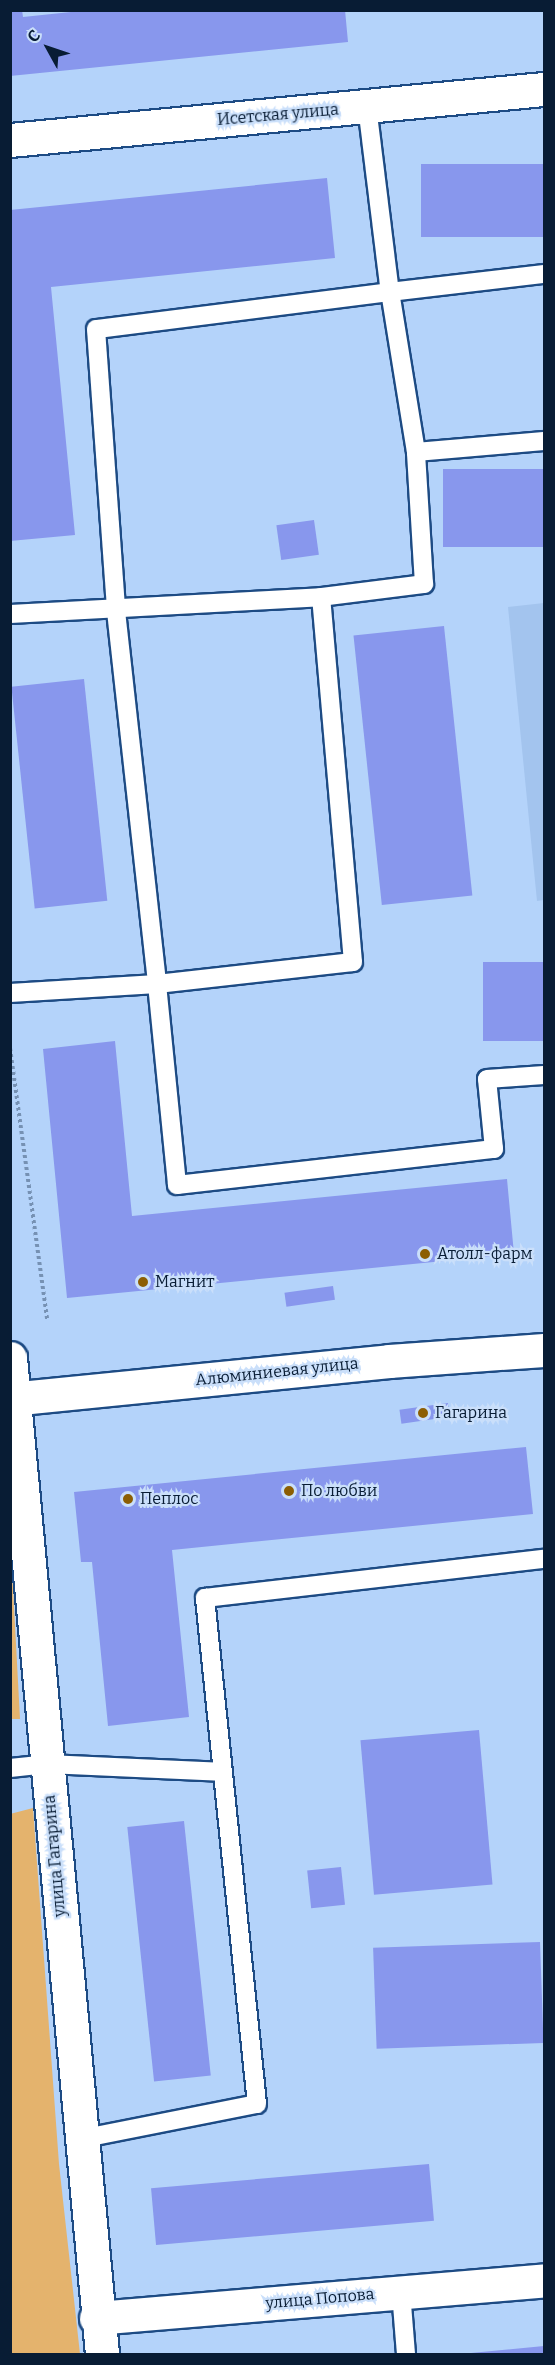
<!DOCTYPE html>
<html>
<head>
<meta charset="utf-8">
<style>
	body { margin:0 }
	#map { position:relative; width:555px; height:2365px; overflow:hidden; background:#b4d3fa; font-family:Bitter,serif }
	div>[style] { position:absolute }
	.built>* { inset:0; background:#a3c4ee }
	.green>* { inset:0; background:#e4b36d }
	.building>* { inset:0; background:#8897ed; transform-origin:0 0 }
	.path>* { height:4px; margin-top:-2px; transform-origin:0; background:repeating-linear-gradient(90deg,#7691b3 0 3px,transparent 0 6px) }
	.roads { filter:drop-shadow(2px 0 #1d4b84) drop-shadow(-2px 0 #1d4b84) drop-shadow(0 2px #1d4b84) drop-shadow(0 -2px #1d4b84) }
	.lane>* { height:18px; margin:-9px; padding:0 9px; transform-origin:9px; border-radius:9px; background:#fff }
	.street>* { height:33px; margin:-16.5px; padding:0 16.5px; transform-origin:16.5px; border-radius:16.5px; background:#fff }
	.secondary>* { height:33px; margin:-16.5px; padding:0 16.5px; transform-origin:16.5px; border-radius:16.5px; background:#fff }
	.dots>* { width:16px; height:16px; translate:-50% -50%; box-sizing:border-box; border:3px solid #cadffa; border-radius:50% }
	span { translate:-50% -50%; white-space:nowrap; text-align:center; line-height:1.15; -webkit-text-stroke:4.5px #cadffa; paint-order:stroke }
	.street-label { font-size:16px; color:#081c34 }
	.poi-label { font-size:16px; color:#081c34 }
	.left { translate:0 -50%; text-align:left }
	.frame { position:absolute; inset:0; border:12px solid #081c34; pointer-events:none }
	.north { position:absolute; left:18px; top:18px; width:60px; height:60px; -webkit-text-stroke:4px #cadffa; paint-order:stroke; rotate:310deg; font-size:16px; font-weight:700; line-height:24px; text-align:center; color:#081c34 }
	.north::after { content:''; display:block; margin:auto; width:21px; height:27px; background:#081c34; clip-path:polygon(50% 0,100% 100%,50% 72%,0 100%) }
</style>
</head>
<body>
<div id="map">
	<div class="built">
		<div style="clip-path:polygon(544px 603px,544px 900px,537px 901px,508px 607px)"></div>
	</div>
	<div class="green">
		<div style="clip-path:polygon(10px 1532px,20px 1719px,11px 1719px)"></div>
		<div style="clip-path:polygon(33px 1808px,59px 2164px,80px 2354px,11px 2354px,10px 1814px)"></div>
	</div>
	<div class="building">
		<div style="clip-path:polygon(10px 10px,22px 10px,23px 17px,90px 10px,345px 10px,348px 42px,10px 76px)"></div>
		<div style="left:544px;top:164px;width:73px;height:123px;rotate:90deg"></div>
		<div style="clip-path:polygon(327px 178px,335px 258px,51px 287px,75px 535px,10px 541px,10px 210px)"></div>
		<div style="left:544px;top:469px;width:78px;height:101px;rotate:90deg"></div>
		<div style="left:314px;top:520px;width:35px;height:38px;rotate:82deg"></div>
		<div style="left:444px;top:626px;width:271px;height:91px;rotate:84deg"></div>
		<div style="left:84px;top:679px;width:223px;height:73px;rotate:84deg"></div>
		<div style="left:544px;top:962px;width:79px;height:61px;rotate:90deg"></div>
		<div style="clip-path:polygon(115px 1041px,132px 1216px,507px 1179px,514px 1254px,67px 1298px,43px 1049px)"></div>
		<div style="left:333px;top:1286px;width:14px;height:49px;rotate:82deg"></div>
		<div style="left:448px;top:1403px;width:14px;height:49px;rotate:82deg"></div>
		<div style="clip-path:polygon(526px 1447px,533px 1514px,172px 1550px,189px 1717px,108px 1726px,92px 1562px,81px 1562px,74px 1492px)"></div>
		<div style="left:479px;top:1730px;width:155px;height:119px;rotate:85deg"></div>
		<div style="left:184px;top:1821px;width:256px;height:57px;rotate:84deg"></div>
		<div style="left:341px;top:1867px;width:38px;height:34px;rotate:84deg"></div>
		<div style="left:540px;top:1942px;width:101px;height:167px;rotate:88deg"></div>
		<div style="left:429px;top:2164px;width:57px;height:279px;rotate:85deg"></div>
		<div style="clip-path:polygon(544px 2346px,544px 2354px,471px 2354px,471px 2353px)"></div>
	</div>
	<div class="path">
		<div style="left:10px;top:1048px;width:274px;rotate:82.2deg"></div>
	</div>
	<div class="roads">
		<div class="lane">
			<div style="left:367px;top:106px;width:187px;rotate:83deg"></div>
			<div style="left:390px;top:292px;width:155px;rotate:-6.7deg"></div>
			<div style="left:416px;top:452px;width:128px;rotate:-4.9deg"></div>
			<div style="left:10px;top:614px;width:311px;rotate:-3.1deg"></div>
			<div style="left:10px;top:993px;width:147px;rotate:-3.5deg"></div>
			<div style="left:157px;top:984px;width:197px;rotate:-6.4deg"></div>
			<div style="left:353px;top:962px;width:366px;rotate:-95deg"></div>
			<div style="left:321px;top:597px;width:104px;rotate:-7.2deg"></div>
			<div style="left:424px;top:584px;width:132px;rotate:-93.5deg"></div>
			<div style="left:416px;top:452px;width:162px;rotate:-99.2deg"></div>
			<div style="left:390px;top:292px;width:296px;rotate:172.8deg"></div>
			<div style="left:96px;top:329px;width:283px;rotate:85.9deg"></div>
			<div style="left:116px;top:611px;width:375px;rotate:83.7deg"></div>
			<div style="left:157px;top:984px;width:202px;rotate:84.3deg"></div>
			<div style="left:177px;top:1185px;width:319px;rotate:-6.5deg"></div>
			<div style="left:494px;top:1149px;width:70px;rotate:-95.7deg"></div>
			<div style="left:487px;top:1079px;width:57px;rotate:-4deg"></div>
			<div style="left:10px;top:1768px;width:37px;rotate:-6deg"></div>
			<div style="left:47px;top:1764px;width:173px;rotate:2.6deg"></div>
			<div style="left:80px;top:2139px;width:180px;rotate:-11.2deg"></div>
			<div style="left:257px;top:2104px;width:509px;rotate:-95.87deg"></div>
			<div style="left:205px;top:1598px;width:341px;rotate:-6.6deg"></div>
			<div style="left:401px;top:2292px;width:62px;rotate:85.4deg"></div>
		</div>
		<div class="street">
			<div style="left:10px;top:140px;width:536px;rotate:-5.46deg"></div>
			<div style="left:10px;top:1358px;width:1000px;rotate:84.72deg"></div>
			<div style="left:96px;top:2318px;width:450px;rotate:-4.8deg"></div>
		</div>
		<div class="secondary">
			<div style="left:10px;top:1399px;width:381px;rotate:-5.7deg"></div>
			<div style="left:389px;top:1361px;width:155px;rotate:-4.1deg"></div>
		</div>
	</div>
	<div class="dots">
		<div style="left:425px;top:1254px;background:#8c5e03"></div>
		<div style="left:143px;top:1282px;background:#8c5e03"></div>
		<div style="left:423px;top:1413px;background:#8c5e03"></div>
		<div style="left:289px;top:1491px;background:#8c5e03"></div>
		<div style="left:128px;top:1499px;background:#8c5e03"></div>
	</div>
	<div class="street-label">
		<span style="left:278px;top:115px;rotate:-5deg">Исетская улица</span>
		<span style="left:277px;top:1372px;rotate:-6deg">Алюминиевая улица</span>
		<span style="left:55px;top:1856px;rotate:-95deg">улица Гагарина</span>
		<span style="left:320px;top:2299px;rotate:-5deg">улица Попова</span>
	</div>
	<div class="poi-label">
		<span class="left" style="left:437px;top:1254px">Атолл-фарм</span>
		<span class="left" style="left:155px;top:1282px">Магнит</span>
		<span class="left" style="left:435px;top:1413px">Гагарина</span>
		<span class="left" style="left:301px;top:1491px">По любви</span>
		<span class="left" style="left:140px;top:1499px">Пеплос</span>
	</div>
	<div class="frame"></div>
	<div class="north">С</div>
</div>
</body>
</html>
